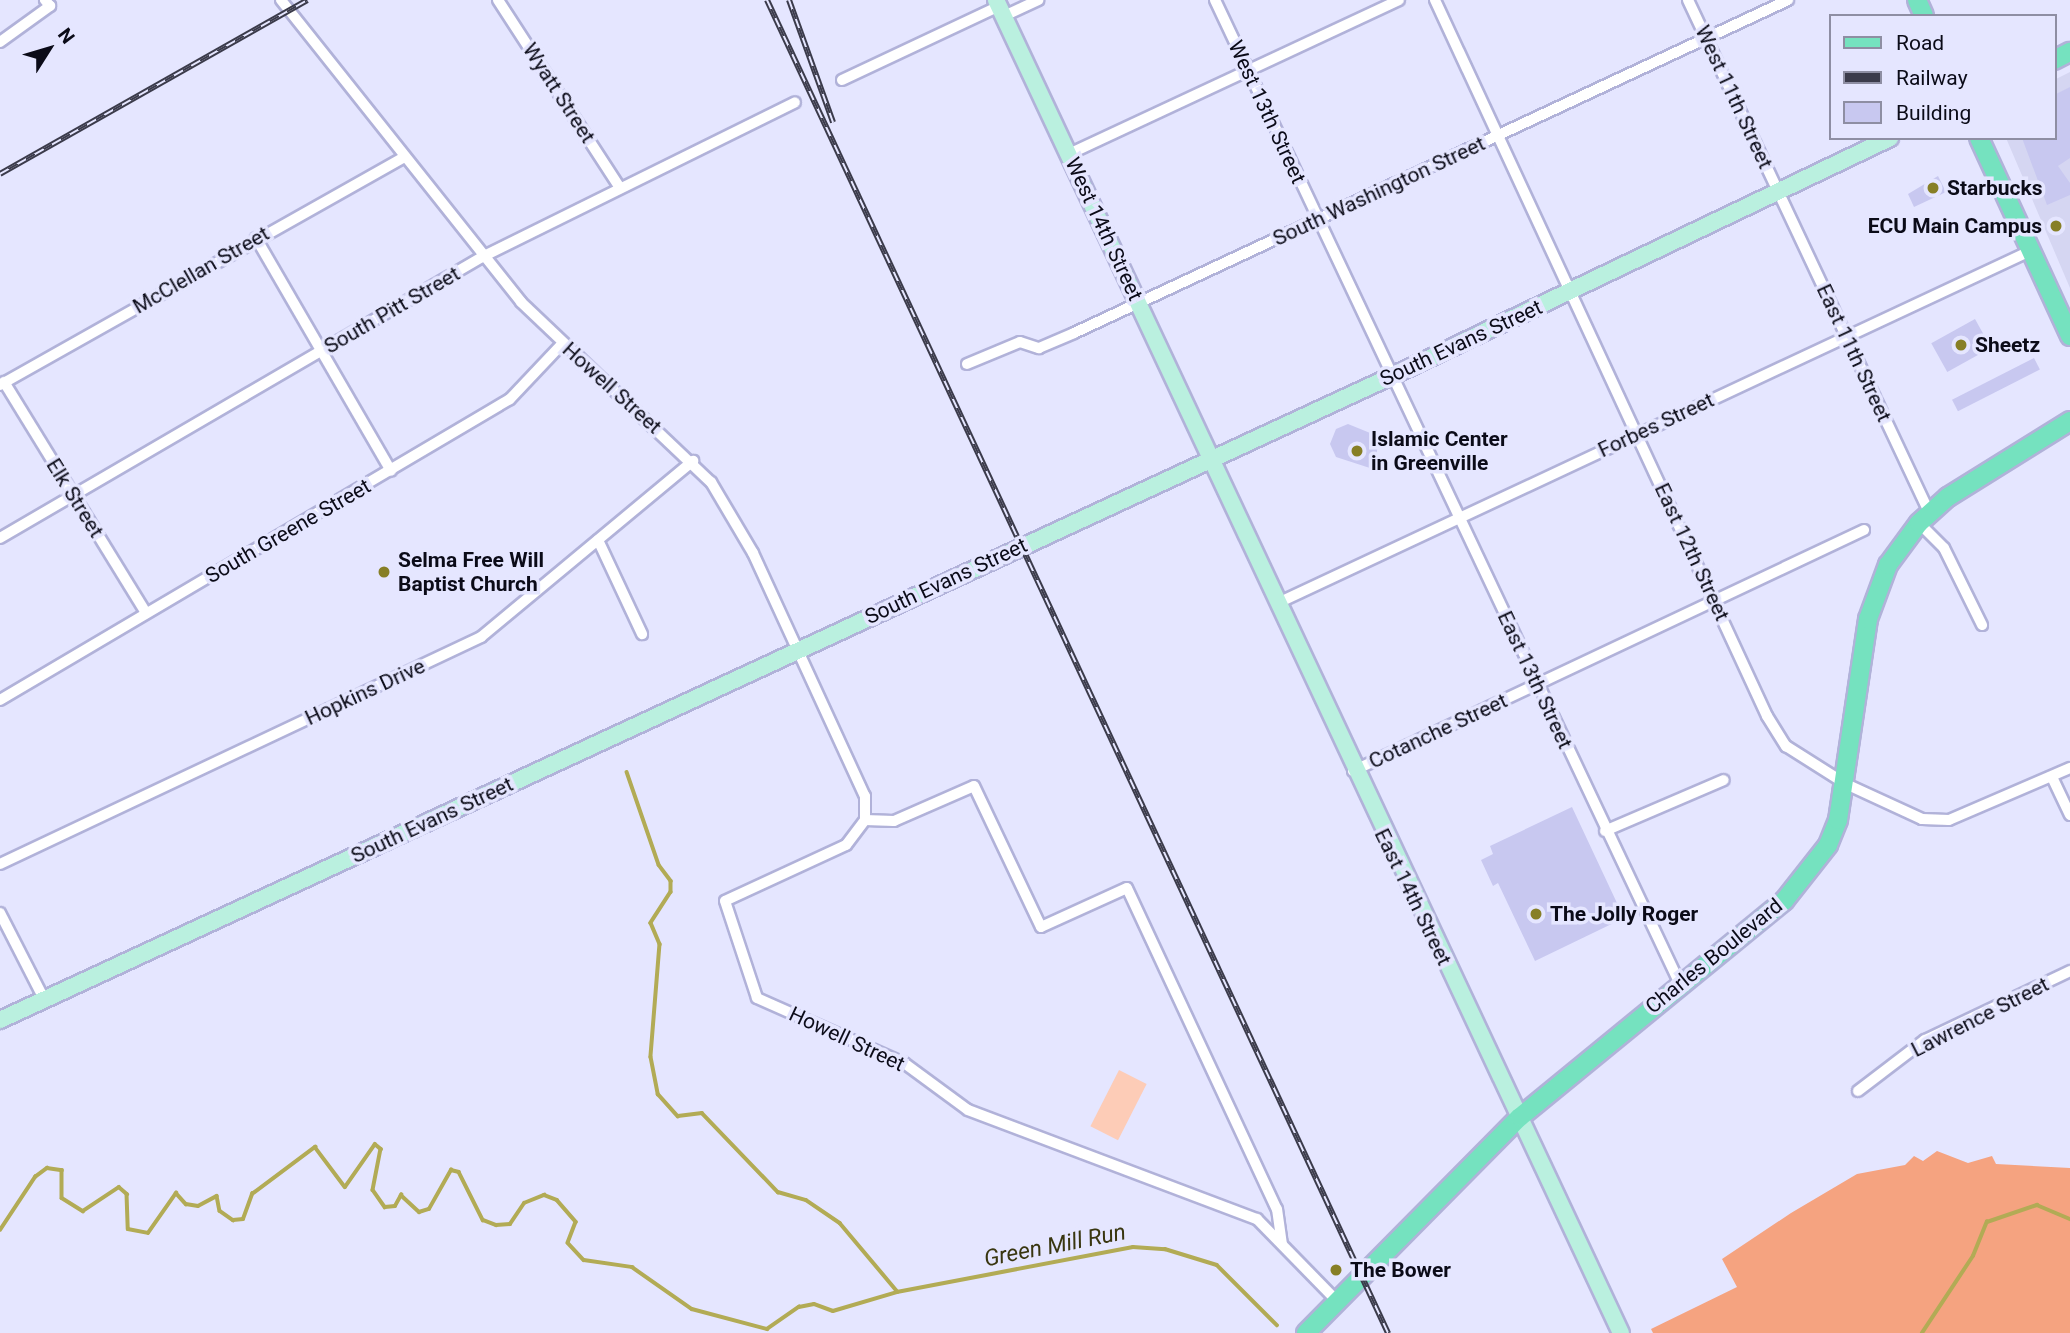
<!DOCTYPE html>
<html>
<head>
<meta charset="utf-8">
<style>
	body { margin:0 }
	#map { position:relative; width:2070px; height:1333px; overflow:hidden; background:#e5e6ff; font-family:Roboto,sans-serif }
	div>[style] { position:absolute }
	.built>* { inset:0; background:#d5d6f2 }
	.green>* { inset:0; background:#fdccb7; transform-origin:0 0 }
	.forest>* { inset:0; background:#f5a380 }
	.stream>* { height:3.5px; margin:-1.75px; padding:0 1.75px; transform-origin:1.75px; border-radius:1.75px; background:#b2ab55 }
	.building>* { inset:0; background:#c8c8f0; transform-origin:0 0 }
	.roads { filter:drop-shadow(2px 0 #b1b2d9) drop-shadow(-2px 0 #b1b2d9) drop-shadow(0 2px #b1b2d9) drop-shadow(0 -2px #b1b2d9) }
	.street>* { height:10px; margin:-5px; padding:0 5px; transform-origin:5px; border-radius:5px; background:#fff }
	.secondary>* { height:16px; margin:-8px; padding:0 8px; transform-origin:8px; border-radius:8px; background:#baf0df }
	.primary>* { height:18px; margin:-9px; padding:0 9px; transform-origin:9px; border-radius:9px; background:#75e2bf }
	.rail>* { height:6px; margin-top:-3px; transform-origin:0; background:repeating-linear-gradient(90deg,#e5e6ff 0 10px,#3b3b4b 0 20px); box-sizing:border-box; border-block:2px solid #3b3b4b }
	.dots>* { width:19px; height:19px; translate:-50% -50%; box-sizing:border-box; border:4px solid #e5e6ff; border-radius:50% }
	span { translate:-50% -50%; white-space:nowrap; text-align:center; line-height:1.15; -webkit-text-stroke:7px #e5e6ff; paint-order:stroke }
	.street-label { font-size:21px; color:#0b0b18 }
	.poi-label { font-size:21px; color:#0b0b18; font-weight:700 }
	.left { translate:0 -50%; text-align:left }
	.right { translate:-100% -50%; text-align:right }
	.water-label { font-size:23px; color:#393610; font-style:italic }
	.legend { position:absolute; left:1829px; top:14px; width:228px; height:126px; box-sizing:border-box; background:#e5e6ff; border:2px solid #8e8ea3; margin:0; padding:9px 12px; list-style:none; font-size:21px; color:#0b0b18 }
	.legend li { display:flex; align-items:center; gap:14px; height:35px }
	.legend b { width:35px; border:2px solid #8e8ea3 }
	.north { position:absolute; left:14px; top:14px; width:70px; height:70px; -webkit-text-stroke:5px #e5e6ff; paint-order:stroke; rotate:53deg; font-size:19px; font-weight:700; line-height:28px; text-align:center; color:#0b0b18 }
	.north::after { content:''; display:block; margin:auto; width:24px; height:32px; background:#0b0b18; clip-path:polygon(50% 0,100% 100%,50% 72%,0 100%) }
</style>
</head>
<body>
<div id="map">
	<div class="built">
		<div style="clip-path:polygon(2070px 72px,2070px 288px,2006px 138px,2054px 138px,2054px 80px)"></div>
	</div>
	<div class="green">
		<div style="left:1119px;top:1070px;width:31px;height:63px;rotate:27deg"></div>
	</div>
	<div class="forest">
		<div style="clip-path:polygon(1937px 1151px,1968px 1163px,1992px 1156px,1996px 1164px,2070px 1168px,2070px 1333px,1653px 1333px,1651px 1329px,1737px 1287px,1722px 1259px,1791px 1213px,1857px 1174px,1905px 1165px,1914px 1156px,1923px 1161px)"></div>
	</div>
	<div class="stream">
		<div style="left:627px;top:772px;width:98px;rotate:71deg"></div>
		<div style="left:659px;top:865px;width:20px;rotate:53deg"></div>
		<div style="left:671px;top:881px;width:11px;rotate:90deg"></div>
		<div style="left:671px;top:892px;width:37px;rotate:123deg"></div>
		<div style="left:651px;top:923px;width:23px;rotate:67deg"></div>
		<div style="left:660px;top:944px;width:113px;rotate:94.6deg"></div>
		<div style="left:651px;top:1057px;width:38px;rotate:79deg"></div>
		<div style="left:658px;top:1094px;width:30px;rotate:48deg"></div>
		<div style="left:678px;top:1116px;width:24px;rotate:-7deg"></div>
		<div style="left:702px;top:1113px;width:110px;rotate:46.1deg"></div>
		<div style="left:778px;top:1192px;width:29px;rotate:16deg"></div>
		<div style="left:806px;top:1200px;width:41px;rotate:34.1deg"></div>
		<div style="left:840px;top:1223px;width:89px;rotate:50deg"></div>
		<div style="left:0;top:1230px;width:64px;rotate:-56.6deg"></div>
		<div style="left:35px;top:1177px;width:15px;rotate:-37deg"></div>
		<div style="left:47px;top:1168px;width:15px;rotate:8deg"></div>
		<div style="left:62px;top:1170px;width:28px;rotate:90deg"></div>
		<div style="left:62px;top:1198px;width:25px;rotate:32deg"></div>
		<div style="left:83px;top:1211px;width:43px;rotate:-33.7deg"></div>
		<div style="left:119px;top:1187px;width:11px;rotate:41deg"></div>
		<div style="left:127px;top:1194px;width:35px;rotate:88deg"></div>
		<div style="left:128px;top:1229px;width:20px;rotate:11deg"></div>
		<div style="left:148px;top:1233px;width:49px;rotate:-55deg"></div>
		<div style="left:176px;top:1193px;width:15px;rotate:48deg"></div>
		<div style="left:186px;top:1204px;width:12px;rotate:9deg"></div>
		<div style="left:198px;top:1206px;width:21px;rotate:-28deg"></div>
		<div style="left:217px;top:1196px;width:15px;rotate:79deg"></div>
		<div style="left:220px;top:1211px;width:16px;rotate:35deg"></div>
		<div style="left:233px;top:1220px;width:10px;rotate:-6deg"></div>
		<div style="left:243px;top:1219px;width:27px;rotate:-70deg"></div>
		<div style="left:252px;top:1194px;width:79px;rotate:-36.7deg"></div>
		<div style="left:315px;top:1147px;width:50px;rotate:53.1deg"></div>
		<div style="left:345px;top:1187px;width:52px;rotate:-55.1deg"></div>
		<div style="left:375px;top:1144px;width:8px;rotate:40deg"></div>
		<div style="left:381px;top:1149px;width:42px;rotate:101deg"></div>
		<div style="left:373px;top:1190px;width:21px;rotate:55deg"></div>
		<div style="left:385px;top:1207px;width:10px;rotate:-6deg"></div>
		<div style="left:395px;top:1206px;width:13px;rotate:-61deg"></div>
		<div style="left:401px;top:1195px;width:25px;rotate:43deg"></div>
		<div style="left:419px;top:1212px;width:10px;rotate:-17deg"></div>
		<div style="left:429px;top:1209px;width:45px;rotate:-60.6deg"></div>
		<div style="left:451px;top:1170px;width:8px;rotate:14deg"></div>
		<div style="left:459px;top:1172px;width:54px;rotate:63.4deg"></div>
		<div style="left:483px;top:1220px;width:14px;rotate:21deg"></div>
		<div style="left:496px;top:1225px;width:14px;rotate:-4deg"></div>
		<div style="left:510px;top:1224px;width:25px;rotate:-56deg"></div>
		<div style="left:524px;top:1203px;width:22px;rotate:-22deg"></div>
		<div style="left:544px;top:1195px;width:14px;rotate:21deg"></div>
		<div style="left:557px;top:1200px;width:29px;rotate:49deg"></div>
		<div style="left:576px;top:1222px;width:22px;rotate:111deg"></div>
		<div style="left:568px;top:1243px;width:23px;rotate:47deg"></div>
		<div style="left:584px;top:1260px;width:49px;rotate:8.3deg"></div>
		<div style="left:632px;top:1267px;width:73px;rotate:35deg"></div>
		<div style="left:692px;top:1309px;width:78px;rotate:14.9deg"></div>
		<div style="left:767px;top:1329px;width:39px;rotate:-35deg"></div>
		<div style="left:799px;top:1307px;width:15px;rotate:-11deg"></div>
		<div style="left:814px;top:1304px;width:20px;rotate:20deg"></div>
		<div style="left:833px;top:1311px;width:67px;rotate:-16.5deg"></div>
		<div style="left:897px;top:1292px;width:240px;rotate:-10.8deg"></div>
		<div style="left:1133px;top:1247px;width:32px;rotate:4deg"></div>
		<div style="left:1165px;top:1249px;width:54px;rotate:17.1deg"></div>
		<div style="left:1217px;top:1265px;width:85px;rotate:45deg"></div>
		<div style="left:1922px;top:1333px;width:92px;rotate:-56.5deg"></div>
		<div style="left:1973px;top:1256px;width:37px;rotate:-68deg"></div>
		<div style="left:1987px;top:1222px;width:53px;rotate:-18.8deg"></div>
		<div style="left:2037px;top:1205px;width:36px;rotate:23deg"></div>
	</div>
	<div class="building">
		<div style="clip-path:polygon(2070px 87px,2070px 158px,2058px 166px,2070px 183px,2070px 195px,2047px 205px,2022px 138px,2054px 138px,2054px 95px)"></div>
		<div style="clip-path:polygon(1938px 176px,1946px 192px,1914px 207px,1908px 194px)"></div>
		<div style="left:1975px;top:319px;width:33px;height:50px;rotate:61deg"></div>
		<div style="left:2034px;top:358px;width:13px;height:92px;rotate:63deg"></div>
		<div style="clip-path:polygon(1348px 424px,1380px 437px,1373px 469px,1336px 457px,1330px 444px,1336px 429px)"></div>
		<div style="clip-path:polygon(1572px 807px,1624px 918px,1535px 961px,1498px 883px,1493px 886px,1481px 860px,1493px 854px,1490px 846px)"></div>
	</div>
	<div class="roads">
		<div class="street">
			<div style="left:281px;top:0;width:386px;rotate:51.5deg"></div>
			<div style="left:521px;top:302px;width:262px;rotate:43.5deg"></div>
			<div style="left:711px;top:482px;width:82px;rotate:59.4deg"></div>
			<div style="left:753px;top:553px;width:268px;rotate:65.3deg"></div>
			<div style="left:865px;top:796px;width:24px;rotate:90deg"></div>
			<div style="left:865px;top:820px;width:31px;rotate:127deg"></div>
			<div style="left:846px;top:845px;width:133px;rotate:155.2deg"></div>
			<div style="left:725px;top:901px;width:102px;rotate:71.7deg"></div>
			<div style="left:757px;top:998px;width:161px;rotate:23.9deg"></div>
			<div style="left:904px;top:1063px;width:79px;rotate:36.3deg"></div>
			<div style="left:968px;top:1110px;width:309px;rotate:20.7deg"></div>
			<div style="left:1257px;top:1219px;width:113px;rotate:45.7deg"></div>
			<div style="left:498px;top:0;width:222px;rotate:57deg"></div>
			<div style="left:1215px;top:0;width:1088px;rotate:64.71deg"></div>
			<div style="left:1435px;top:0;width:789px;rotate:65.12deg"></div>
			<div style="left:1767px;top:716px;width:36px;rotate:58deg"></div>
			<div style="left:1786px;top:746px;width:71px;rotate:32.3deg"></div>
			<div style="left:1846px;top:784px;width:84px;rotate:24.7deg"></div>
			<div style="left:1922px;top:819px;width:27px;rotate:2deg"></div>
			<div style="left:1949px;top:820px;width:132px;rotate:-23.3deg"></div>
			<div style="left:1688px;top:0;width:566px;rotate:64.79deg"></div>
			<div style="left:1004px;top:16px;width:38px;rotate:-25deg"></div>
			<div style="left:0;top:42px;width:62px;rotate:-35.8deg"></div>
			<div style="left:50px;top:6px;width:8px;rotate:-130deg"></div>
			<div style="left:842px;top:80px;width:174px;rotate:-25.2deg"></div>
			<div style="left:1069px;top:154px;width:364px;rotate:-25deg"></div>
			<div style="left:256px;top:238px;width:269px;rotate:59.9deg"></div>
			<div style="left:967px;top:364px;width:57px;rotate:-22.5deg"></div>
			<div style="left:1020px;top:342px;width:20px;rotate:18deg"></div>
			<div style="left:1039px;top:348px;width:38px;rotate:-23deg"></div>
			<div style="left:1074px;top:333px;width:788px;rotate:-25deg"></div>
			<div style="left:4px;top:382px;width:271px;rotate:58.4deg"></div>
			<div style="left:0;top:385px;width:464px;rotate:-29.4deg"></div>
			<div style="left:1919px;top:523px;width:35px;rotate:45deg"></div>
			<div style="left:1944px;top:548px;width:86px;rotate:63.7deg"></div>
			<div style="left:0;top:538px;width:558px;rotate:-30.24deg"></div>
			<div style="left:482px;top:257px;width:349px;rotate:-26.3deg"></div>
			<div style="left:598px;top:540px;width:104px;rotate:64.9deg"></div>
			<div style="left:1280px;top:602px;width:830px;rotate:-25.08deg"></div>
			<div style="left:0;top:700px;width:592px;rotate:-30.55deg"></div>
			<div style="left:510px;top:399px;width:76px;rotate:-46.6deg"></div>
			<div style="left:1353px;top:771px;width:565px;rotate:-25.25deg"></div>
			<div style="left:2052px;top:777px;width:42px;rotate:64.7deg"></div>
			<div style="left:865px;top:820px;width:29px;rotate:2deg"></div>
			<div style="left:894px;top:821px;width:87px;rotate:-23.6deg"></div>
			<div style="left:974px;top:786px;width:156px;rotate:64.6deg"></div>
			<div style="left:1041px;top:927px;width:94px;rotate:-24.4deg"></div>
			<div style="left:1127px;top:888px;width:354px;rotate:65deg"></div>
			<div style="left:1277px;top:1209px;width:35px;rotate:82deg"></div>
			<div style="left:1605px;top:831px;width:129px;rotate:-23.2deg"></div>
			<div style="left:0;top:864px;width:532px;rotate:-25.26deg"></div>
			<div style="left:481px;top:637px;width:276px;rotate:-39.7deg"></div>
			<div style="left:0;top:913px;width:97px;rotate:62.9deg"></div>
			<div style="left:1858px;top:1091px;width:84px;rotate:-37.3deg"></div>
			<div style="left:1925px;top:1040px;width:161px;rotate:-25.4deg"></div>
		</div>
		<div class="secondary">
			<div style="left:996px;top:0;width:1472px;rotate:64.88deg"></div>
			<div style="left:0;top:1020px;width:1534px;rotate:-24.83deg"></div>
			<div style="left:1392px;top:376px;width:552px;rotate:-25.54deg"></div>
		</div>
		<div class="primary">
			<div style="left:1917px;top:0;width:17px;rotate:66deg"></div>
			<div style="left:2054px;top:60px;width:18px;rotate:-27deg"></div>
			<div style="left:1979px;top:138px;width:218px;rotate:65.3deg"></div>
			<div style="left:1306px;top:1333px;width:304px;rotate:-45.3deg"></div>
			<div style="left:1520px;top:1117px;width:341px;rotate:-39.3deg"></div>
			<div style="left:1784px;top:901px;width:71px;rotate:-51.8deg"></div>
			<div style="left:1828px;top:845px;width:27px;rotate:-68deg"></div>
			<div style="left:1838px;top:820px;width:203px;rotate:-81.5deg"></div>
			<div style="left:1868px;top:619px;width:58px;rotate:-69.7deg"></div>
			<div style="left:1888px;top:565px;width:52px;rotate:-53.6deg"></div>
			<div style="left:1919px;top:523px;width:39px;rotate:-42deg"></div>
			<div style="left:1948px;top:497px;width:144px;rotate:-31.9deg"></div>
		</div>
	</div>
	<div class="rail">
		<div style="left:767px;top:0;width:1471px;rotate:65.02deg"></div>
		<div style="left:789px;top:0;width:130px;rotate:70.2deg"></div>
		<div style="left:0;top:174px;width:353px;rotate:-29.5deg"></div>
	</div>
	<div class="dots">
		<div style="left:1933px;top:188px;background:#877f26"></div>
		<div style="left:2056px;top:226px;background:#877f26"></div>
		<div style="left:1961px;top:345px;background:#877f26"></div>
		<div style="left:1357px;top:451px;background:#877f26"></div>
		<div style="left:384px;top:572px;background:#877f26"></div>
		<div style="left:1536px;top:914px;background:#877f26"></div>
		<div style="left:1336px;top:1270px;background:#877f26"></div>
	</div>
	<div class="street-label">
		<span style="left:559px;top:93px;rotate:57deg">Wyatt Street</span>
		<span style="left:1734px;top:97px;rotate:65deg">West 11th Street</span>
		<span style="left:1267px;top:112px;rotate:65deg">West 13th Street</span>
		<span style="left:1379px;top:191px;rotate:-25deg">South Washington Street</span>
		<span style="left:1104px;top:229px;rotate:65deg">West 14th Street</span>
		<span style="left:201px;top:270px;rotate:-30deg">McClellan Street</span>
		<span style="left:392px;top:310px;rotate:-30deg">South Pitt Street</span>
		<span style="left:1461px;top:343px;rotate:-25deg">South Evans Street</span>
		<span style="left:1854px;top:353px;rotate:65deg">East 11th Street</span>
		<span style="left:612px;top:388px;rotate:42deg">Howell Street</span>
		<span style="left:1656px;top:425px;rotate:-25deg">Forbes Street</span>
		<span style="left:75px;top:498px;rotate:58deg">Elk Street</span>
		<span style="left:288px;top:531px;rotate:-30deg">South Greene Street</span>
		<span style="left:1692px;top:552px;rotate:65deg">East 12th Street</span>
		<span style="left:946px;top:581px;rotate:-25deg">South Evans Street</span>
		<span style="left:1535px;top:680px;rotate:65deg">East 13th Street</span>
		<span style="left:365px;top:692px;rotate:-25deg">Hopkins Drive</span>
		<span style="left:1438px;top:731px;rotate:-25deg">Cotanche Street</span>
		<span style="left:432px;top:820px;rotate:-25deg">South Evans Street</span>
		<span style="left:1413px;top:897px;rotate:64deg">East 14th Street</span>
		<span style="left:1714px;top:956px;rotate:-39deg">Charles Boulevard</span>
		<span style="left:1980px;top:1017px;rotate:-27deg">Lawrence Street</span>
		<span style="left:847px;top:1039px;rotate:25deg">Howell Street</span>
	</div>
	<div class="poi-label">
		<span class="left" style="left:1947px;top:188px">Starbucks</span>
		<span class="right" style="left:2042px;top:226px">ECU Main Campus</span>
		<span class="left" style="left:1975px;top:345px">Sheetz</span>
		<span class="left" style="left:1371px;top:451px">Islamic Center<br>in Greenville</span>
		<span class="left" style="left:398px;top:572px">Selma Free Will<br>Baptist Church</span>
		<span class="left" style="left:1550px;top:914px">The Jolly Roger</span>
		<span class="left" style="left:1350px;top:1270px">The Bower</span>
	</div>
	<div class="water-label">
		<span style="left:1055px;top:1246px;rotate:-11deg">Green Mill Run</span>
	</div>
	<ul class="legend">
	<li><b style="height:9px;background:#75e2bf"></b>Road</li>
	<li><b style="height:9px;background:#3b3b4b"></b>Railway</li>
	<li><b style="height:19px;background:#c8c8f0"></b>Building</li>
	</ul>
	<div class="north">N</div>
</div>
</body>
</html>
